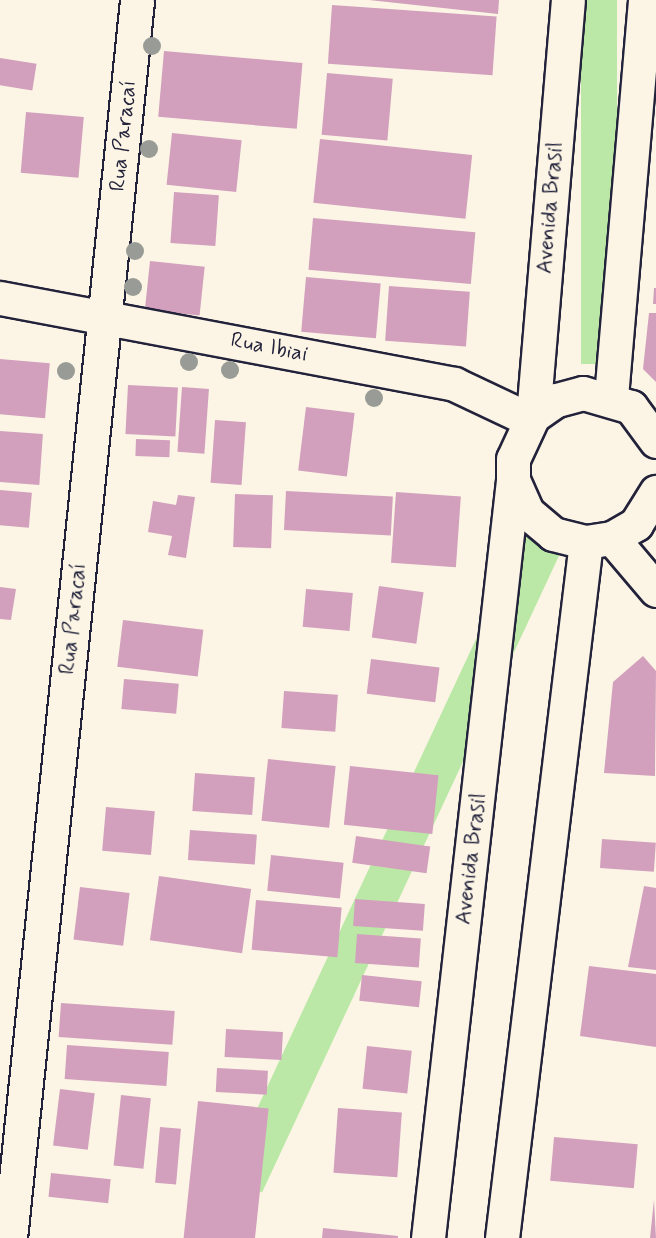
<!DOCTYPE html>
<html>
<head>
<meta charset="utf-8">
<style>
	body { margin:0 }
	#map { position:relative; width:656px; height:1238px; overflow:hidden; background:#fcf5e5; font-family:Mynerve,sans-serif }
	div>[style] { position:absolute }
	.green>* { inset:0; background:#bbe8a6; transform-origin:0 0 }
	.building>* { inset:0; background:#d2a0bd; transform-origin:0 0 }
	.roads { filter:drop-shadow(2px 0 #22223b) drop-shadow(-2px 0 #22223b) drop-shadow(0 2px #22223b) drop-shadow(0 -2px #22223b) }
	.street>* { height:33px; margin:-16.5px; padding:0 16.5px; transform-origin:16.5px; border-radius:16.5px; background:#fcf5e5 }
	.secondary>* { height:33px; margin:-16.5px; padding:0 16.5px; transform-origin:16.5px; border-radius:16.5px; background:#fcf5e5 }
	.trees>* { width:18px; height:18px; margin:-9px; border-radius:50%; background:#999c96 }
	span { translate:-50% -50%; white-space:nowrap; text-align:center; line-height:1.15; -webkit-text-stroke:4.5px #fcf5e5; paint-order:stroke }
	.street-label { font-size:22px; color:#22223b }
</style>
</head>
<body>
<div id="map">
	<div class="green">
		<div style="left:581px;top:0;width:36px;height:364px"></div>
		<div style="left:525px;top:534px;width:40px;height:708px;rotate:25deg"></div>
	</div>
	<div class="building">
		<div style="clip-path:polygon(369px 0,499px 0,498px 14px)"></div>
		<div style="left:332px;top:5px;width:165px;height:59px;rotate:4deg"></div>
		<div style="left:164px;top:51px;width:139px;height:66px;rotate:5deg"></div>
		<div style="left:0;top:58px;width:37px;height:27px;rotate:9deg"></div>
		<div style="left:327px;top:73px;width:66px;height:62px;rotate:5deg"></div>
		<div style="left:26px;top:112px;width:58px;height:61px;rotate:5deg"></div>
		<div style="left:172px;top:133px;width:70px;height:52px;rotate:6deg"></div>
		<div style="left:320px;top:139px;width:153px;height:64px;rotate:6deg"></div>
		<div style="left:174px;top:192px;width:45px;height:51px;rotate:4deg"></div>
		<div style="left:313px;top:218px;width:163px;height:52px;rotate:5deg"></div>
		<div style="left:150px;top:261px;width:55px;height:49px;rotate:6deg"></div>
		<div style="left:306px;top:277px;width:75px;height:55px;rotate:5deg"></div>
		<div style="left:389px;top:286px;width:81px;height:55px;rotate:4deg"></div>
		<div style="clip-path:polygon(654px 288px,656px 288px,656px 304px,653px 304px)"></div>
		<div style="clip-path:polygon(649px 313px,656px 313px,656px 382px,643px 369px)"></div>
		<div style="left:0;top:359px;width:50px;height:55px;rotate:5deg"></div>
		<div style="left:128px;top:385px;width:50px;height:49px;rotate:3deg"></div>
		<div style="left:182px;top:387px;width:27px;height:65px;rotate:4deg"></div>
		<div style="left:306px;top:407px;width:49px;height:64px;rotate:7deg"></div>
		<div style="left:215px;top:420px;width:31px;height:63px;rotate:4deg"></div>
		<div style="left:0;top:431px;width:43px;height:51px;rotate:4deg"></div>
		<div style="left:136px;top:439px;width:34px;height:17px;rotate:2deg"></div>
		<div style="left:0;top:490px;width:32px;height:35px;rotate:5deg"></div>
		<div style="left:286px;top:491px;width:107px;height:39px;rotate:3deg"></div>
		<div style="left:396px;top:492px;width:65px;height:71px;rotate:4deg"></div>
		<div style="left:235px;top:494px;width:38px;height:53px;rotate:2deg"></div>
		<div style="clip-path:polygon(178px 495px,195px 497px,186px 558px,168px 555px,172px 536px,148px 532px,153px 501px,176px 505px)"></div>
		<div style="left:379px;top:586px;width:45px;height:52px;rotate:8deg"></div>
		<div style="clip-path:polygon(0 587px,16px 589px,11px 620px,0 619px)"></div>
		<div style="left:306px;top:589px;width:47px;height:38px;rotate:5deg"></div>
		<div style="left:123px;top:620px;width:81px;height:47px;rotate:7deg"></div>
		<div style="clip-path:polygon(643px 656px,656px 671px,655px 776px,604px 773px,613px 682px)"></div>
		<div style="left:371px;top:659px;width:69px;height:35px;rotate:7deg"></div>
		<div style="left:124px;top:679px;width:55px;height:30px;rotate:5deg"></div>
		<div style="left:284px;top:691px;width:54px;height:37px;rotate:4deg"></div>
		<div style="left:268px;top:759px;width:68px;height:62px;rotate:6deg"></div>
		<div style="left:350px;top:766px;width:89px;height:59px;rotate:6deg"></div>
		<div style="left:195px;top:773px;width:60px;height:38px;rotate:4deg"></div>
		<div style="left:106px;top:807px;width:49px;height:44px;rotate:5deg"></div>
		<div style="left:190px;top:830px;width:67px;height:30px;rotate:4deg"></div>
		<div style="left:356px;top:836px;width:75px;height:27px;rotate:8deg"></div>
		<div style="left:602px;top:839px;width:54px;height:29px;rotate:4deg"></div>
		<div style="left:271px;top:855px;width:73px;height:36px;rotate:6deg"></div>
		<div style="left:159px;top:876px;width:93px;height:65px;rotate:8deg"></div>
		<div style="clip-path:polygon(644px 886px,656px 888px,656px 970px,628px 967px)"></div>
		<div style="left:80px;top:887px;width:50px;height:53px;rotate:7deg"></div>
		<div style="left:355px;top:899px;width:70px;height:27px;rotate:4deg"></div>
		<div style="left:256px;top:900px;width:86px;height:50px;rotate:5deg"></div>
		<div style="left:357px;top:934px;width:64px;height:29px;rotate:4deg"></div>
		<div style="clip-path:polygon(589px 966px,656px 974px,656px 1047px,580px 1036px)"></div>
		<div style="left:362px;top:975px;width:60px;height:26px;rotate:6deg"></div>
		<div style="left:61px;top:1003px;width:114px;height:34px;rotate:4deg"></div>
		<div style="left:226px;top:1029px;width:57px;height:28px;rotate:3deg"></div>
		<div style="left:67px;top:1045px;width:102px;height:34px;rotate:4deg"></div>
		<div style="left:367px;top:1046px;width:45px;height:43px;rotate:6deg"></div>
		<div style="left:217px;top:1068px;width:51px;height:24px;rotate:3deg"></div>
		<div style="left:60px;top:1089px;width:35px;height:57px;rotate:7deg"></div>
		<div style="left:121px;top:1095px;width:30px;height:71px;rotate:6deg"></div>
		<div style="left:198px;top:1101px;width:71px;height:138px;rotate:6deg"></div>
		<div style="left:338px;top:1108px;width:64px;height:65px;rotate:4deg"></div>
		<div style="left:160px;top:1127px;width:21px;height:56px;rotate:5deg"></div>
		<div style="left:554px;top:1137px;width:84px;height:44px;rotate:5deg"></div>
		<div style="left:51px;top:1173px;width:60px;height:24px;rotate:6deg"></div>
		<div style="clip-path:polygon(654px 1200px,656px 1238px,650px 1238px)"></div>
		<div style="clip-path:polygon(323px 1228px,398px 1236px,398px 1238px,322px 1238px)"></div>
	</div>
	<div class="roads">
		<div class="street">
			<div style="left:0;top:298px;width:462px;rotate:10.7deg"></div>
			<div style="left:454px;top:384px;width:84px;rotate:25.3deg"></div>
			<div style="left:10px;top:1238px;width:1244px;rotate:-84.14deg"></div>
		</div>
		<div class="secondary">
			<div style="left:611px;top:397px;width:398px;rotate:-85.1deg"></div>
			<div style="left:533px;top:416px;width:417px;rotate:-85.2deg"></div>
			<div style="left:656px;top:441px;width:42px;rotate:-126.3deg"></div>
			<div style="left:631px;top:407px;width:50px;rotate:-163.7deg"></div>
			<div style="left:583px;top:393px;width:28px;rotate:165deg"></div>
			<div style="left:556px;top:400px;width:28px;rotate:145deg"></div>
			<div style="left:533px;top:416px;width:47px;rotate:114.9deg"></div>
			<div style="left:513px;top:459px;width:21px;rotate:90deg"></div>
			<div style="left:513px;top:480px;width:35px;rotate:66deg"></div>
			<div style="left:527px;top:512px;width:34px;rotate:40deg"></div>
			<div style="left:553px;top:534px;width:34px;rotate:14deg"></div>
			<div style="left:586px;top:542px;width:26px;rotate:-9deg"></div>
			<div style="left:612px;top:538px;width:28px;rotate:-30deg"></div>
			<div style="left:636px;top:524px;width:38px;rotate:-58deg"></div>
			<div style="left:612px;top:538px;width:68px;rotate:49.8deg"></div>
			<div style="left:428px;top:1238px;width:763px;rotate:-83.6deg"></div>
			<div style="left:502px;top:1238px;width:701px;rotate:-83.12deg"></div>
		</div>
	</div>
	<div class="trees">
		<div style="left:152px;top:46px"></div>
		<div style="left:149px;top:149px"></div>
		<div style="left:135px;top:251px"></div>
		<div style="left:133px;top:287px"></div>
		<div style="left:189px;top:362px"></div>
		<div style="left:230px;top:370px"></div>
		<div style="left:66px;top:371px"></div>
		<div style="left:374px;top:398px"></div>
	</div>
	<div class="street-label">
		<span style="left:124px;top:136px;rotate:-84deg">Rua Paracaí</span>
		<span style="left:551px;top:208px;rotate:-85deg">Avenida Brasil</span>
		<span style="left:269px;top:348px;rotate:11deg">Rua Ibiai</span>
		<span style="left:74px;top:619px;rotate:-84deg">Rua Paracaí</span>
		<span style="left:472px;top:859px;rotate:-83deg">Avenida Brasil</span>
	</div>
</div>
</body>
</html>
